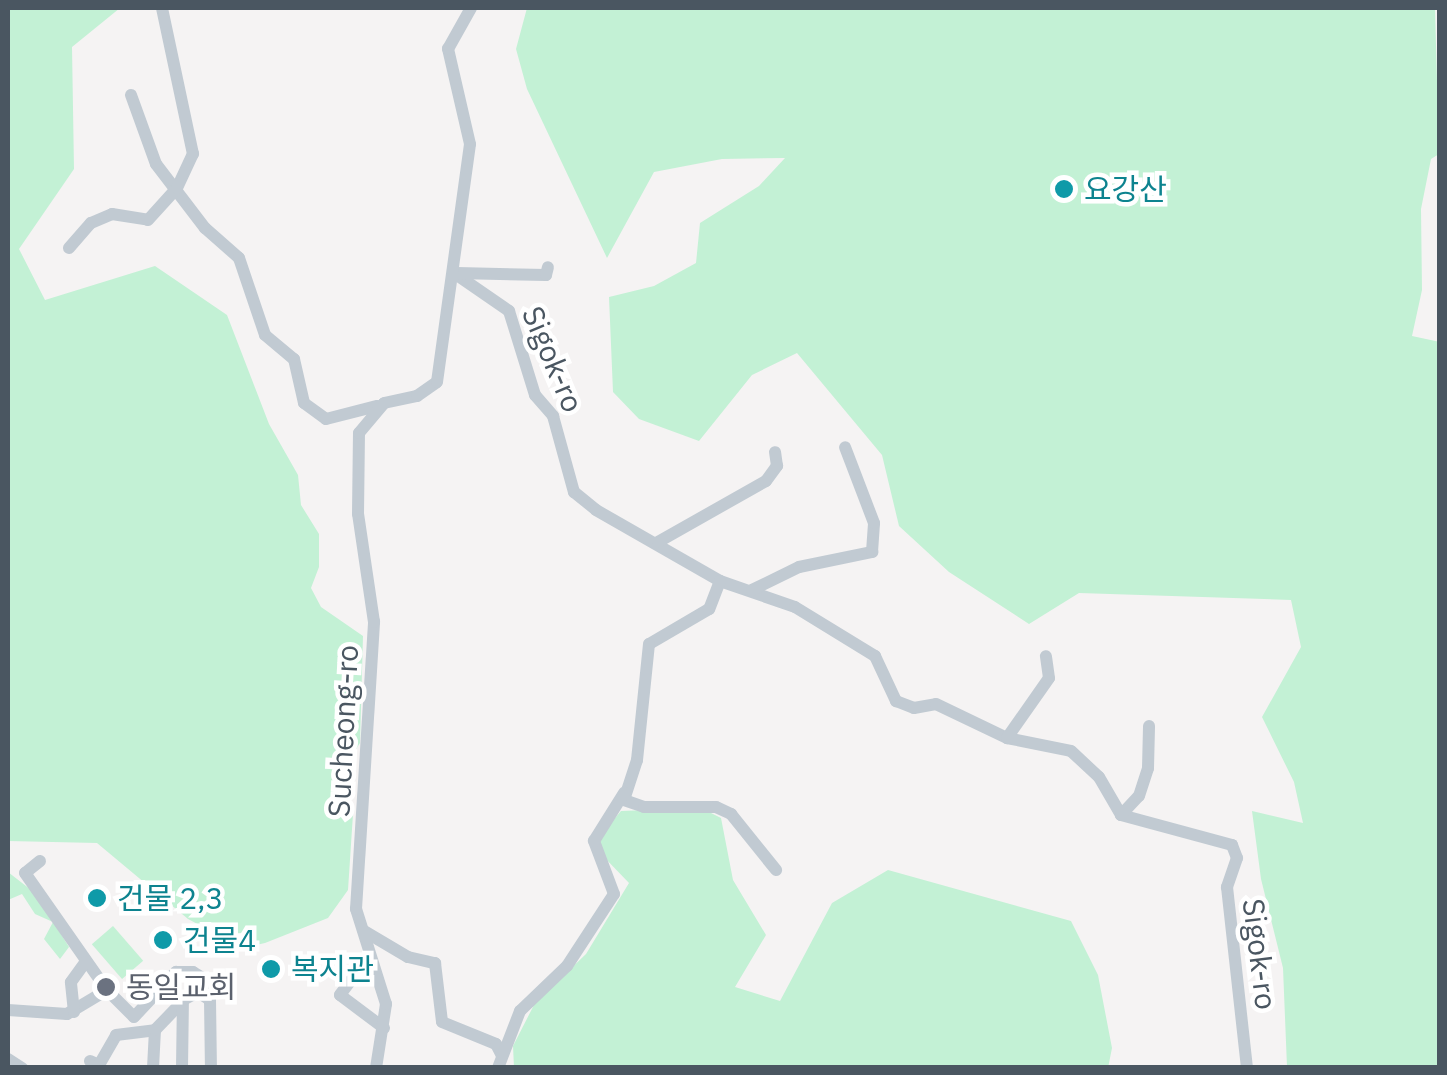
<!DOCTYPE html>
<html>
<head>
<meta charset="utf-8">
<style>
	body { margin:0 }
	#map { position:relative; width:1447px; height:1075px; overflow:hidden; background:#f5f3f3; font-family:"IBM Plex Sans","Noto Sans KR",sans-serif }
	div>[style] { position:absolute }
	.green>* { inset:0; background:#c3f1d5; transform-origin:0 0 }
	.minor>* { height:12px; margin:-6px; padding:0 6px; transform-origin:6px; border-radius:6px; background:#c1cad2 }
	.dots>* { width:28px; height:28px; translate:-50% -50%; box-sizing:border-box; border:5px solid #fff; border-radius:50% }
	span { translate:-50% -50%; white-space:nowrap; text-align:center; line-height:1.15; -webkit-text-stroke:9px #fff; paint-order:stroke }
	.culture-label { font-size:30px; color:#0d838f }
	.left { translate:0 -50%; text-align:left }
	.street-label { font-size:30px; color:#4a5661 }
	.worship-label { font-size:30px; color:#5b616d }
	.frame { position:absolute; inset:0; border:10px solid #4a5661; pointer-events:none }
</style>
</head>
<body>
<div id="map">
	<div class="green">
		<div style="clip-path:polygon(8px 8px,120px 8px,72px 47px,74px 169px,19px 249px,45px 300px,155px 266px,227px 315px,269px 424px,298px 475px,301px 505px,319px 534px,319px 567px,311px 588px,321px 607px,363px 636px,360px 743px,341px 772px,353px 814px,348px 890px,328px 918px,265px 943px,243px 948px,188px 919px,97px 843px,8px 841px)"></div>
		<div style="clip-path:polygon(527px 8px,1435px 8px,1439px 154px,1431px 159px,1421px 209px,1422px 290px,1412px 336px,1440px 342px,1439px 1067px,1287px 1067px,1283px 968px,1261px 879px,1252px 811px,1303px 823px,1294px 782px,1262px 717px,1301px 647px,1291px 600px,1079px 593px,1029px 624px,949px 572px,899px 526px,882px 455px,797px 353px,752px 375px,699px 441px,639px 419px,613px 392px,609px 297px,654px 286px,696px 263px,700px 223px,759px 186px,785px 158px,722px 159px,654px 172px,607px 258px,527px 89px,516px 49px)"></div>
		<div style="clip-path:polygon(701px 808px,721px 818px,733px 880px,766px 935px,735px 987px,780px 1001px,832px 903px,888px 870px,1071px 921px,1098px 975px,1112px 1048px,1108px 1068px,514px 1068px,513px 1046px,535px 1003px,586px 954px,629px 883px,602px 855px,600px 836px,621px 811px)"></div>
		<div style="clip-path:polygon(8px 872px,35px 893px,69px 947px,60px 959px,44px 939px,53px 922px,35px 914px,22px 894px,8px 900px)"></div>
		<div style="left:113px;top:926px;width:46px;height:28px;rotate:49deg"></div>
	</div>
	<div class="minor">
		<div style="left:131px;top:95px;width:73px;rotate:70.1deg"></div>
		<div style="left:156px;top:164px;width:81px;rotate:52.6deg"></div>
		<div style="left:205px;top:228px;width:45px;rotate:41.4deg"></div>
		<div style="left:239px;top:258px;width:81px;rotate:71.3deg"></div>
		<div style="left:265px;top:335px;width:38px;rotate:40deg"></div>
		<div style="left:294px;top:359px;width:45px;rotate:77.2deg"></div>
		<div style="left:304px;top:403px;width:27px;rotate:36deg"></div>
		<div style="left:326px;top:419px;width:53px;rotate:-14.3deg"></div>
		<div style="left:69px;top:248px;width:33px;rotate:-49deg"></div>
		<div style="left:91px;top:223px;width:23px;rotate:-23deg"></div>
		<div style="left:112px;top:214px;width:36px;rotate:9deg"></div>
		<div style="left:148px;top:220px;width:43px;rotate:-47.8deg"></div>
		<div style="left:177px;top:188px;width:38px;rotate:-65deg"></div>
		<div style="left:193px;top:154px;width:149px;rotate:-102deg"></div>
		<div style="left:454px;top:273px;width:67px;rotate:34.6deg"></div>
		<div style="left:509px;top:311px;width:88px;rotate:72.8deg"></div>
		<div style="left:535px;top:395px;width:28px;rotate:49deg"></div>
		<div style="left:553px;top:416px;width:79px;rotate:74.6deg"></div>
		<div style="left:574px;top:492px;width:28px;rotate:39deg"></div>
		<div style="left:596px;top:510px;width:143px;rotate:29.8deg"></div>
		<div style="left:720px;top:581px;width:79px;rotate:19.1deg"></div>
		<div style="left:795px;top:607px;width:94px;rotate:31.5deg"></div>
		<div style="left:875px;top:656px;width:50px;rotate:65deg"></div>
		<div style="left:896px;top:701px;width:19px;rotate:21deg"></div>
		<div style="left:914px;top:708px;width:22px;rotate:-10deg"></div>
		<div style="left:936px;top:704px;width:79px;rotate:25.6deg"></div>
		<div style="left:1007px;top:738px;width:65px;rotate:11.5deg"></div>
		<div style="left:1071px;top:751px;width:38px;rotate:43deg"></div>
		<div style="left:1099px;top:777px;width:44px;rotate:59.9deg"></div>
		<div style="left:1121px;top:815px;width:115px;rotate:15.1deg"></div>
		<div style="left:1232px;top:845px;width:14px;rotate:69deg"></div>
		<div style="left:1237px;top:858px;width:31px;rotate:109deg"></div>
		<div style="left:1227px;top:887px;width:182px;rotate:83.7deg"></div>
		<div style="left:457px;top:273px;width:89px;rotate:1.3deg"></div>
		<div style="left:546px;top:275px;width:8px;rotate:-76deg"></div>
		<div style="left:658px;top:542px;width:124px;rotate:-29.5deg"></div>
		<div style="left:766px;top:481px;width:19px;rotate:-54deg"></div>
		<div style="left:777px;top:466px;width:14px;rotate:-98deg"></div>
		<div style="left:720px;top:581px;width:30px;rotate:111deg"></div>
		<div style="left:709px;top:609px;width:69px;rotate:149.7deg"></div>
		<div style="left:649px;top:644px;width:117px;rotate:95.9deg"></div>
		<div style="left:637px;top:760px;width:42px;rotate:108deg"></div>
		<div style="left:624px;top:800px;width:21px;rotate:19deg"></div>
		<div style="left:644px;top:807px;width:72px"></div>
		<div style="left:716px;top:807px;width:17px;rotate:25deg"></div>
		<div style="left:731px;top:814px;width:72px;rotate:51.2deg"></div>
		<div style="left:752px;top:590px;width:52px;rotate:-26.1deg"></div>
		<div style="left:799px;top:567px;width:75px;rotate:-11.6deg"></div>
		<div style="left:872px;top:552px;width:29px;rotate:-86deg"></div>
		<div style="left:874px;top:523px;width:81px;rotate:-110.9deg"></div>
		<div style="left:1007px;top:738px;width:73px;rotate:-55deg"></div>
		<div style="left:1049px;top:678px;width:22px;rotate:-98deg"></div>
		<div style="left:1121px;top:815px;width:26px;rotate:-47deg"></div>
		<div style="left:1139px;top:796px;width:29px;rotate:-72deg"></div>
		<div style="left:1148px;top:768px;width:42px;rotate:-88.6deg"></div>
		<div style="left:40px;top:861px;width:19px;rotate:141deg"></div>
		<div style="left:25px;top:873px;width:143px;rotate:55deg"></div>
		<div style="left:364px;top:931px;width:51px;rotate:30.6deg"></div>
		<div style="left:408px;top:957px;width:28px;rotate:13deg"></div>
		<div style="left:435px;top:963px;width:59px;rotate:83.2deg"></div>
		<div style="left:442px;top:1022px;width:58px;rotate:22.2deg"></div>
		<div style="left:496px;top:1044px;width:13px;rotate:63deg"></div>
		<div style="left:358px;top:971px;width:30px;rotate:127deg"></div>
		<div style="left:340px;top:995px;width:55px;rotate:36.9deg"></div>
		<div style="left:8px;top:1010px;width:59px;rotate:3.9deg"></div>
		<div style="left:67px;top:1014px;width:47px;rotate:-31deg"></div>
		<div style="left:107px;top:990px;width:38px;rotate:45deg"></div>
		<div style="left:134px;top:1017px;width:62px;rotate:-47deg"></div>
		<div style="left:176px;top:972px;width:17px"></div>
		<div style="left:193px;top:972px;width:13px;rotate:32deg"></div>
		<div style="left:204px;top:979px;width:22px;rotate:74deg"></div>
		<div style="left:210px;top:1000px;width:68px;rotate:89.2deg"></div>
		<div style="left:74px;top:1012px;width:30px;rotate:-96deg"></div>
		<div style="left:71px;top:982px;width:24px;rotate:-54deg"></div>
		<div style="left:8px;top:1059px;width:17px;rotate:33deg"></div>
		<div style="left:90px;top:1061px;width:10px;rotate:24deg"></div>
		<div style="left:99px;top:1065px;width:34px;rotate:-60deg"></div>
		<div style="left:116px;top:1035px;width:39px;rotate:-7deg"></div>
		<div style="left:153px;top:1068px;width:38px;rotate:-87deg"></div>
		<div style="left:155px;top:1030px;width:39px;rotate:-46deg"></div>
		<div style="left:182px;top:1068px;width:68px;rotate:-89.2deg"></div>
		<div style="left:183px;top:1000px;width:17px;rotate:-28deg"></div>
		<div style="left:198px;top:992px;width:14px;rotate:34deg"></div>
		<div style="left:376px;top:1068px;width:65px;rotate:-81.1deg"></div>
		<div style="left:386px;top:1004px;width:100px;rotate:-107.5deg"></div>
		<div style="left:356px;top:909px;width:288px;rotate:-86.4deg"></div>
		<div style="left:374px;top:622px;width:109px;rotate:-98.4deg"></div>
		<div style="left:358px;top:514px;width:81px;rotate:-89.3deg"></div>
		<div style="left:359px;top:433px;width:39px;rotate:-50deg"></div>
		<div style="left:384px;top:403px;width:34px;rotate:-12deg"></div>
		<div style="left:417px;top:396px;width:24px;rotate:-35deg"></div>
		<div style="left:437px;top:382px;width:240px;rotate:-82.1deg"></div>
		<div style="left:470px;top:144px;width:98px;rotate:-103deg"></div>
		<div style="left:448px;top:49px;width:47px;rotate:-60.7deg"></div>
		<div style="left:498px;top:1068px;width:61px;rotate:-68.9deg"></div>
		<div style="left:520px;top:1011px;width:65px;rotate:-43.8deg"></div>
		<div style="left:567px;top:966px;width:86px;rotate:-56.9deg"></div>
		<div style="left:614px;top:894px;width:57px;rotate:-110.7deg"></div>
		<div style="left:594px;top:841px;width:57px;rotate:-58deg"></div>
	</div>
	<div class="dots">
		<div style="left:1064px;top:189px;background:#0f9aa8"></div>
		<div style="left:97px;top:898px;background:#0f9aa8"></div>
		<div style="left:163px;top:940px;background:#0f9aa8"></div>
		<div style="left:271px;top:969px;background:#0f9aa8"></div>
		<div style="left:106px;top:987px;background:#6b7280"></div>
	</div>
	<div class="culture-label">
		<span class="left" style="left:1084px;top:189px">요강산</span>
		<span class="left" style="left:117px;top:898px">건물 2,3</span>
		<span class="left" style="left:183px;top:940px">건물4</span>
		<span class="left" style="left:291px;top:969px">복지관</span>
	</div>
	<div class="street-label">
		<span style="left:553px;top:359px;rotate:67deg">Sigok-ro</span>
		<span style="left:343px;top:731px;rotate:-87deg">Sucheong-ro</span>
		<span style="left:1260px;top:954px;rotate:83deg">Sigok-ro</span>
	</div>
	<div class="worship-label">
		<span class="left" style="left:126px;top:987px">동일교회</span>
	</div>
	<div class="frame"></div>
</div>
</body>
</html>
